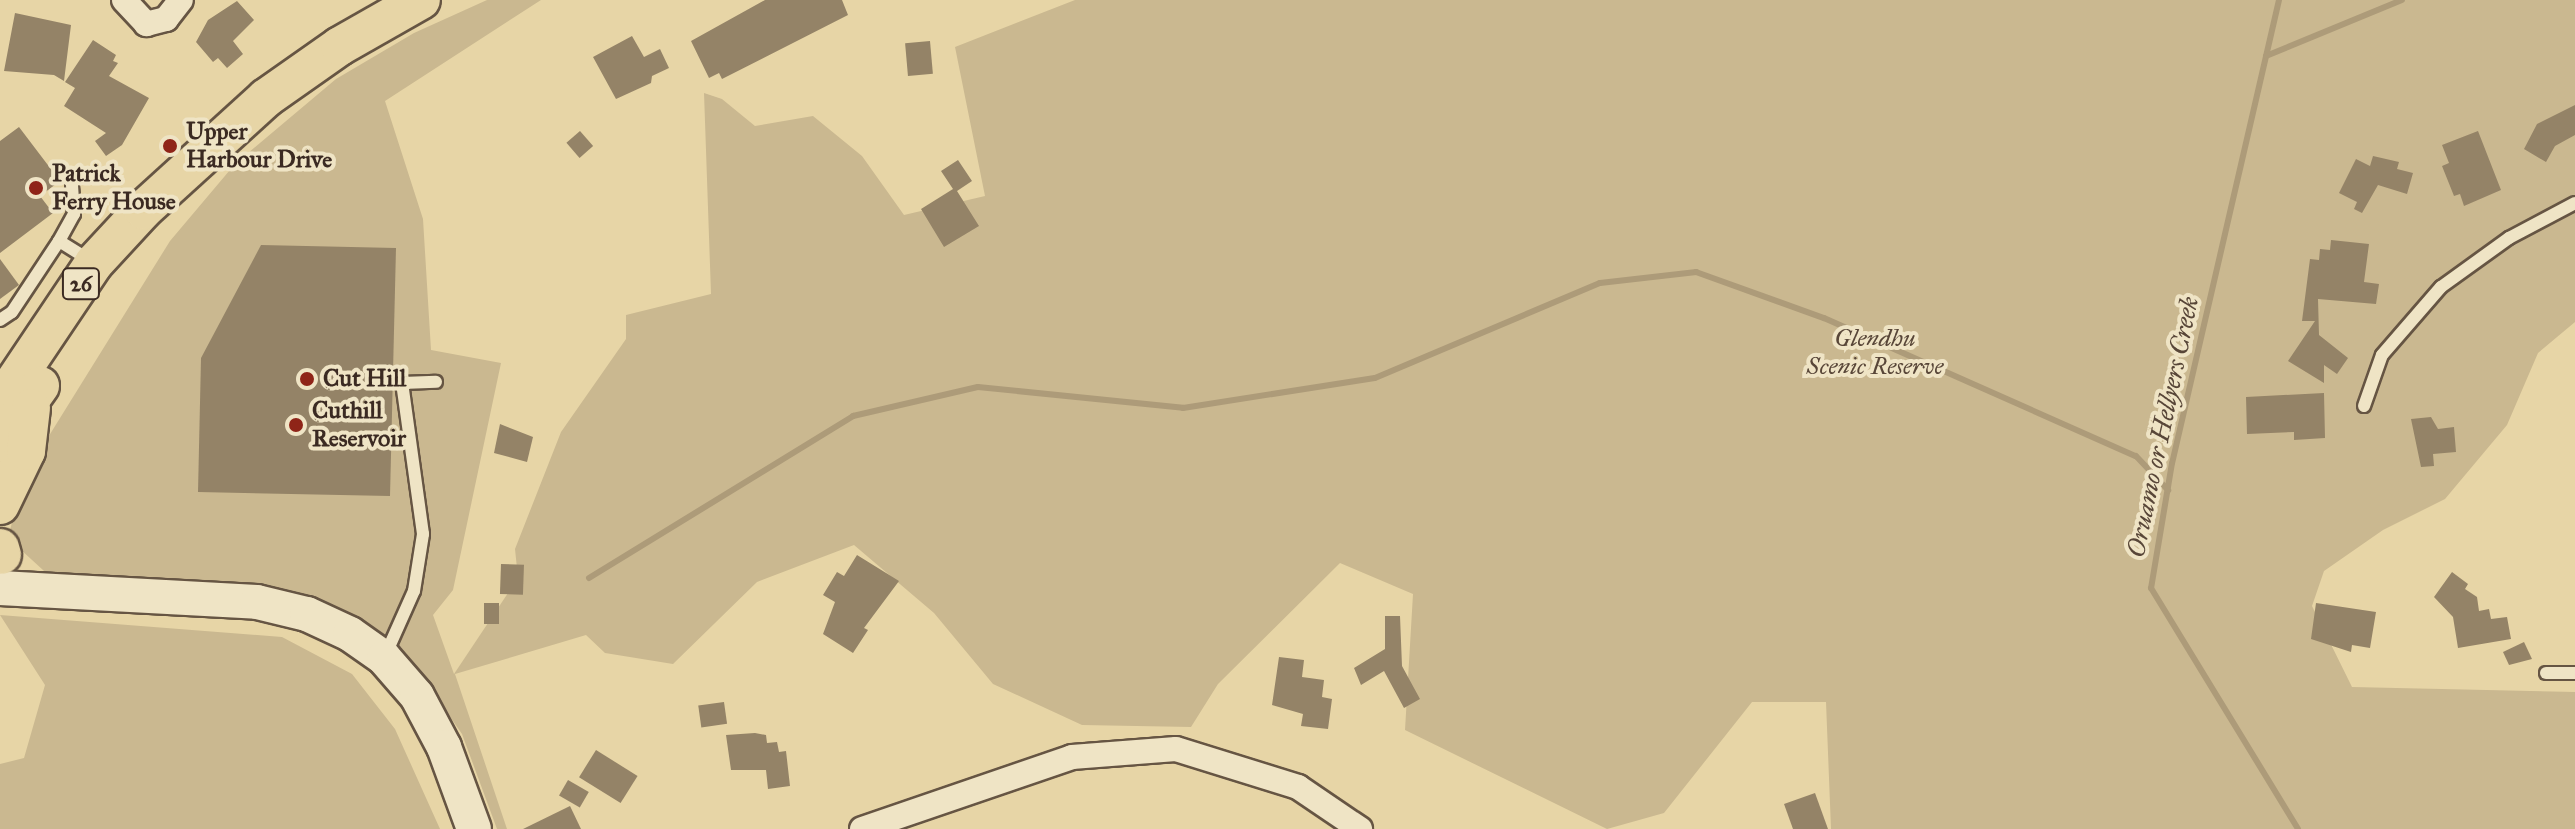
<!DOCTYPE html>
<html>
<head>
<meta charset="utf-8">
<style>
	body { margin:0 }
	#map { position:relative; width:2575px; height:829px; overflow:hidden; background:#e7d5a6; font-family:"IM FELL Great Primer",serif }
	div>[style] { position:absolute }
	.green>* { inset:0; background:#cab890 }
	.stream>* { height:6px; margin:-3px; padding:0 3px; transform-origin:3px; border-radius:3px; background:#ad9b79 }
	.building>* { inset:0; background:#948367; transform-origin:0 0 }
	.roads { filter:drop-shadow(2px 0 #665543) drop-shadow(-2px 0 #665543) drop-shadow(0 2px #665543) drop-shadow(0 -2px #665543) }
	.lane>* { height:12px; margin:-6px; padding:0 6px; transform-origin:6px; border-radius:6px; background:#efe4c5 }
	.street>* { height:24px; margin:-12px; padding:0 12px; transform-origin:12px; border-radius:12px; background:#efe4c5 }
	.secondary>* { height:34px; margin:-17px; padding:0 17px; transform-origin:17px; border-radius:17px; background:#efe4c5 }
	.primary>* { height:38px; margin:-19px; padding:0 19px; transform-origin:19px; border-radius:19px; background:#e7d5a6 }
	.dots>* { width:22px; height:22px; translate:-50% -50%; box-sizing:border-box; border:4px solid #efe4c5; border-radius:50% }
	span { translate:-50% -50%; white-space:nowrap; text-align:center; line-height:1.15; -webkit-text-stroke:8px #efe4c5; paint-order:stroke }
	.shield-label span { padding:2px 6px; background:#efe4c5; border:2px solid; border-radius:6px; -webkit-text-stroke-width:0 }
	.shield-label { font-size:22px; color:#3b2a22; font-weight:700 }
	.poi-label { font-size:24px; color:#3b2a22; font-weight:700 }
	.left { translate:0 -50%; text-align:left }
	.park-label { font-size:24px; color:#584638; font-style:italic }
	.water-label { font-size:26px; color:#584638; font-style:italic }
</style>
</head>
<body>
<div id="map">
	<div class="green">
		<div style="clip-path:polygon(487px 0,541px 0,385px 101px,423px 219px,431px 350px,501px 363px,453px 590px,433px 615px,454px 674px,518px 578px,515px 549px,561px 432px,626px 339px,626px 315px,711px 294px,704px 93px,722px 99px,755px 126px,813px 116px,862px 156px,904px 215px,985px 196px,955px 47px,1075px 0,2575px 0,2575px 322px,2538px 353px,2507px 425px,2445px 499px,2383px 530px,2324px 571px,2312px 606px,2352px 687px,2575px 692px,2575px 829px,1831px 829px,1826px 702px,1752px 702px,1664px 813px,1607px 829px,1405px 730px,1413px 594px,1340px 563px,1218px 684px,1191px 727px,1082px 725px,993px 684px,934px 613px,854px 545px,757px 582px,673px 664px,605px 653px,586px 635px,455px 674px,507px 829px,497px 829px,462px 734px,412px 662px,350px 621px,55px 581px,8px 538px,24px 476px,170px 241px,235px 164px,336px 79px,414px 33px)"></div>
		<div style="clip-path:polygon(0 615px,282px 637px,352px 674px,395px 729px,440px 829px,0 829px,0 764px,24px 758px,45px 685px)"></div>
	</div>
	<div class="stream">
		<div style="left:2279px;top:0;width:475px;rotate:103deg"></div>
		<div style="left:2172px;top:463px;width:127px;rotate:99.5deg"></div>
		<div style="left:2151px;top:588px;width:282px;rotate:58.6deg"></div>
		<div style="left:2266px;top:56px;width:147px;rotate:-22.4deg"></div>
		<div style="left:589px;top:578px;width:310px;rotate:-31.5deg"></div>
		<div style="left:853px;top:416px;width:128px;rotate:-13.1deg"></div>
		<div style="left:978px;top:387px;width:206px;rotate:5.8deg"></div>
		<div style="left:1183px;top:408px;width:194px;rotate:-8.9deg"></div>
		<div style="left:1375px;top:378px;width:244px;rotate:-22.9deg"></div>
		<div style="left:1600px;top:283px;width:97px;rotate:-6.5deg"></div>
		<div style="left:1696px;top:272px;width:136px;rotate:19.8deg"></div>
		<div style="left:1824px;top:318px;width:341px;rotate:23.9deg"></div>
		<div style="left:2136px;top:456px;width:47px;rotate:46.7deg"></div>
	</div>
	<div class="building">
		<div style="clip-path:polygon(765px 0,842px 0,848px 15px,722px 79px,719px 73px,709px 78px,691px 41px)"></div>
		<div style="clip-path:polygon(237px 1px,254px 20px,233px 41px,243px 54px,227px 68px,218px 58px,213px 62px,196px 42px,208px 20px)"></div>
		<div style="clip-path:polygon(15px 13px,71px 25px,64px 81px,54px 75px,4px 71px)"></div>
		<div style="clip-path:polygon(632px 36px,644px 57px,660px 49px,669px 68px,652px 76px,651px 83px,616px 99px,593px 57px)"></div>
		<div style="clip-path:polygon(93px 40px,116px 55px,113px 61px,118px 63px,109px 76px,149px 98px,122px 145px,106px 156px,95px 141px,106px 133px,64px 106px,75px 88px,65px 82px)"></div>
		<div style="left:930px;top:41px;width:33px;height:25px;rotate:85deg"></div>
		<div style="clip-path:polygon(2575px 105px,2575px 135px,2555px 146px,2546px 162px,2524px 149px,2537px 124px)"></div>
		<div style="clip-path:polygon(19px 127px,60px 181px,40px 196px,53px 213px,0 253px,0 141px)"></div>
		<div style="left:580px;top:131px;width:20px;height:18px;rotate:49deg"></div>
		<div style="clip-path:polygon(2478px 131px,2501px 190px,2464px 206px,2460px 194px,2454px 196px,2442px 166px,2449px 163px,2442px 145px)"></div>
		<div style="clip-path:polygon(2373px 156px,2399px 162px,2397px 169px,2413px 173px,2407px 194px,2378px 185px,2362px 213px,2354px 209px,2357px 202px,2339px 193px,2356px 159px,2370px 166px)"></div>
		<div style="clip-path:polygon(958px 160px,972px 181px,957px 191px,979px 226px,944px 247px,921px 209px,953px 189px,941px 171px)"></div>
		<div style="clip-path:polygon(2331px 240px,2369px 244px,2364px 282px,2379px 284px,2376px 304px,2318px 299px,2319px 335px,2348px 358px,2337px 374px,2324px 365px,2324px 383px,2288px 361px,2315px 321px,2302px 321px,2310px 259px,2319px 260px,2320px 249px,2330px 250px)"></div>
		<div style="clip-path:polygon(261px 245px,396px 248px,390px 496px,198px 492px,201px 358px)"></div>
		<div style="clip-path:polygon(0 259px,19px 285px,0 299px)"></div>
		<div style="clip-path:polygon(2324px 393px,2325px 438px,2294px 440px,2294px 432px,2247px 434px,2246px 397px)"></div>
		<div style="clip-path:polygon(2431px 417px,2438px 429px,2454px 427px,2456px 452px,2433px 454px,2434px 466px,2421px 467px,2411px 419px)"></div>
		<div style="clip-path:polygon(500px 424px,533px 437px,527px 462px,494px 453px)"></div>
		<div style="clip-path:polygon(857px 555px,899px 581px,864px 628px,868px 630px,853px 653px,823px 634px,835px 602px,823px 595px,837px 572px,844px 576px)"></div>
		<div style="left:501px;top:564px;width:23px;height:30px;rotate:2deg"></div>
		<div style="clip-path:polygon(2452px 572px,2468px 584px,2465px 589px,2477px 597px,2479px 611px,2489px 609px,2491px 619px,2507px 617px,2511px 639px,2458px 648px,2453px 617px,2434px 597px)"></div>
		<div style="left:484px;top:603px;width:15px;height:21px"></div>
		<div style="clip-path:polygon(2316px 603px,2376px 612px,2370px 648px,2352px 645px,2351px 652px,2311px 639px)"></div>
		<div style="clip-path:polygon(1385px 616px,1400px 616px,1402px 666px,1420px 699px,1404px 708px,1384px 671px,1361px 685px,1354px 668px,1385px 649px)"></div>
		<div style="clip-path:polygon(2524px 642px,2532px 659px,2509px 665px,2503px 652px)"></div>
		<div style="clip-path:polygon(1279px 657px,1304px 660px,1302px 677px,1324px 680px,1322px 697px,1332px 699px,1328px 729px,1301px 726px,1303px 714px,1272px 705px)"></div>
		<div style="left:724px;top:702px;width:22px;height:26px;rotate:82deg"></div>
		<div style="clip-path:polygon(755px 733px,766px 735px,767px 743px,777px 742px,779px 752px,786px 751px,790px 786px,768px 789px,766px 770px,731px 770px,726px 735px)"></div>
		<div style="left:596px;top:750px;width:49px;height:32px;rotate:32deg"></div>
		<div style="left:568px;top:780px;width:24px;height:18px;rotate:30deg"></div>
		<div style="clip-path:polygon(1815px 793px,1828px 829px,1793px 829px,1784px 804px)"></div>
		<div style="clip-path:polygon(570px 806px,581px 829px,523px 829px)"></div>
	</div>
	<div class="roads">
		<div class="lane">
			<div style="left:59px;top:241px;width:31px;rotate:-61deg"></div>
			<div style="left:74px;top:214px;width:29px;rotate:-94deg"></div>
			<div style="left:0;top:320px;width:14px;rotate:-34deg"></div>
			<div style="left:12px;top:312px;width:85px;rotate:-56.5deg"></div>
			<div style="left:59px;top:241px;width:39px;rotate:32deg"></div>
			<div style="left:2364px;top:406px;width:54px;rotate:-70.6deg"></div>
			<div style="left:2382px;top:355px;width:90px;rotate:-49.1deg"></div>
			<div style="left:2441px;top:287px;width:84px;rotate:-35.8deg"></div>
			<div style="left:2509px;top:238px;width:75px;rotate:-27.9deg"></div>
			<div style="left:385px;top:656px;width:71px;rotate:-66deg"></div>
			<div style="left:414px;top:591px;width:58px;rotate:-81deg"></div>
			<div style="left:423px;top:534px;width:152px;rotate:-97.9deg"></div>
			<div style="left:402px;top:383px;width:34px;rotate:-2deg"></div>
			<div style="left:2546px;top:673px;width:29px"></div>
		</div>
		<div class="street">
			<div style="left:124px;top:0;width:33px;rotate:47deg"></div>
			<div style="left:146px;top:24px;width:21px;rotate:-14deg"></div>
			<div style="left:166px;top:19px;width:24px;rotate:-52deg"></div>
			<div style="left:862px;top:829px;width:222px;rotate:-18.9deg"></div>
			<div style="left:1072px;top:757px;width:104px;rotate:-4.4deg"></div>
			<div style="left:1176px;top:749px;width:128px;rotate:17.3deg"></div>
			<div style="left:1298px;top:787px;width:75px;rotate:34.1deg"></div>
		</div>
		<div class="secondary">
			<div style="left:0;top:588px;width:257px;rotate:3.1deg"></div>
			<div style="left:257px;top:602px;width:51px;rotate:13.5deg"></div>
			<div style="left:307px;top:614px;width:47px;rotate:24.9deg"></div>
			<div style="left:350px;top:634px;width:42px;rotate:35.2deg"></div>
			<div style="left:384px;top:658px;width:50px;rotate:49deg"></div>
			<div style="left:417px;top:696px;width:58px;rotate:62.1deg"></div>
			<div style="left:444px;top:747px;width:87px;rotate:69.9deg"></div>
		</div>
		<div class="primary">
			<div style="left:0;top:403px;width:169px;rotate:-56.1deg"></div>
			<div style="left:94px;top:263px;width:72px;rotate:-47.2deg"></div>
			<div style="left:143px;top:210px;width:166px;rotate:-42.3deg"></div>
			<div style="left:266px;top:98px;width:90px;rotate:-35.1deg"></div>
			<div style="left:340px;top:46px;width:93px;rotate:-29.6deg"></div>
			<div style="left:0;top:442px;width:69px;rotate:-54.5deg"></div>
			<div style="left:0;top:505px;width:60px;rotate:-64.3deg"></div>
			<div style="left:26px;top:451px;width:43px;rotate:-83.4deg"></div>
			<div style="left:0;top:548px;width:7px;rotate:74deg"></div>
		</div>
	</div>
	<div class="dots">
		<div style="left:170px;top:146px;background:#8f2418"></div>
		<div style="left:36px;top:188px;background:#8f2418"></div>
		<div style="left:307px;top:379px;background:#8f2418"></div>
		<div style="left:296px;top:425px;background:#8f2418"></div>
	</div>
	<div class="shield-label">
		<span style="left:81px;top:284px">26</span>
	</div>
	<div class="poi-label">
		<span class="left" style="left:186px;top:146px">Upper<br>Harbour Drive</span>
		<span class="left" style="left:52px;top:188px">Patrick<br>Ferry House</span>
		<span class="left" style="left:323px;top:379px">Cut Hill</span>
		<span class="left" style="left:312px;top:425px">Cuthill<br>Reservoir</span>
	</div>
	<div class="park-label">
		<span style="left:1875px;top:353px">Glendhu<br>Scenic Reserve</span>
	</div>
	<div class="water-label">
		<span style="left:2163px;top:427px;rotate:-78deg">Oruamo or Hellyers Creek</span>
	</div>
</div>
</body>
</html>
